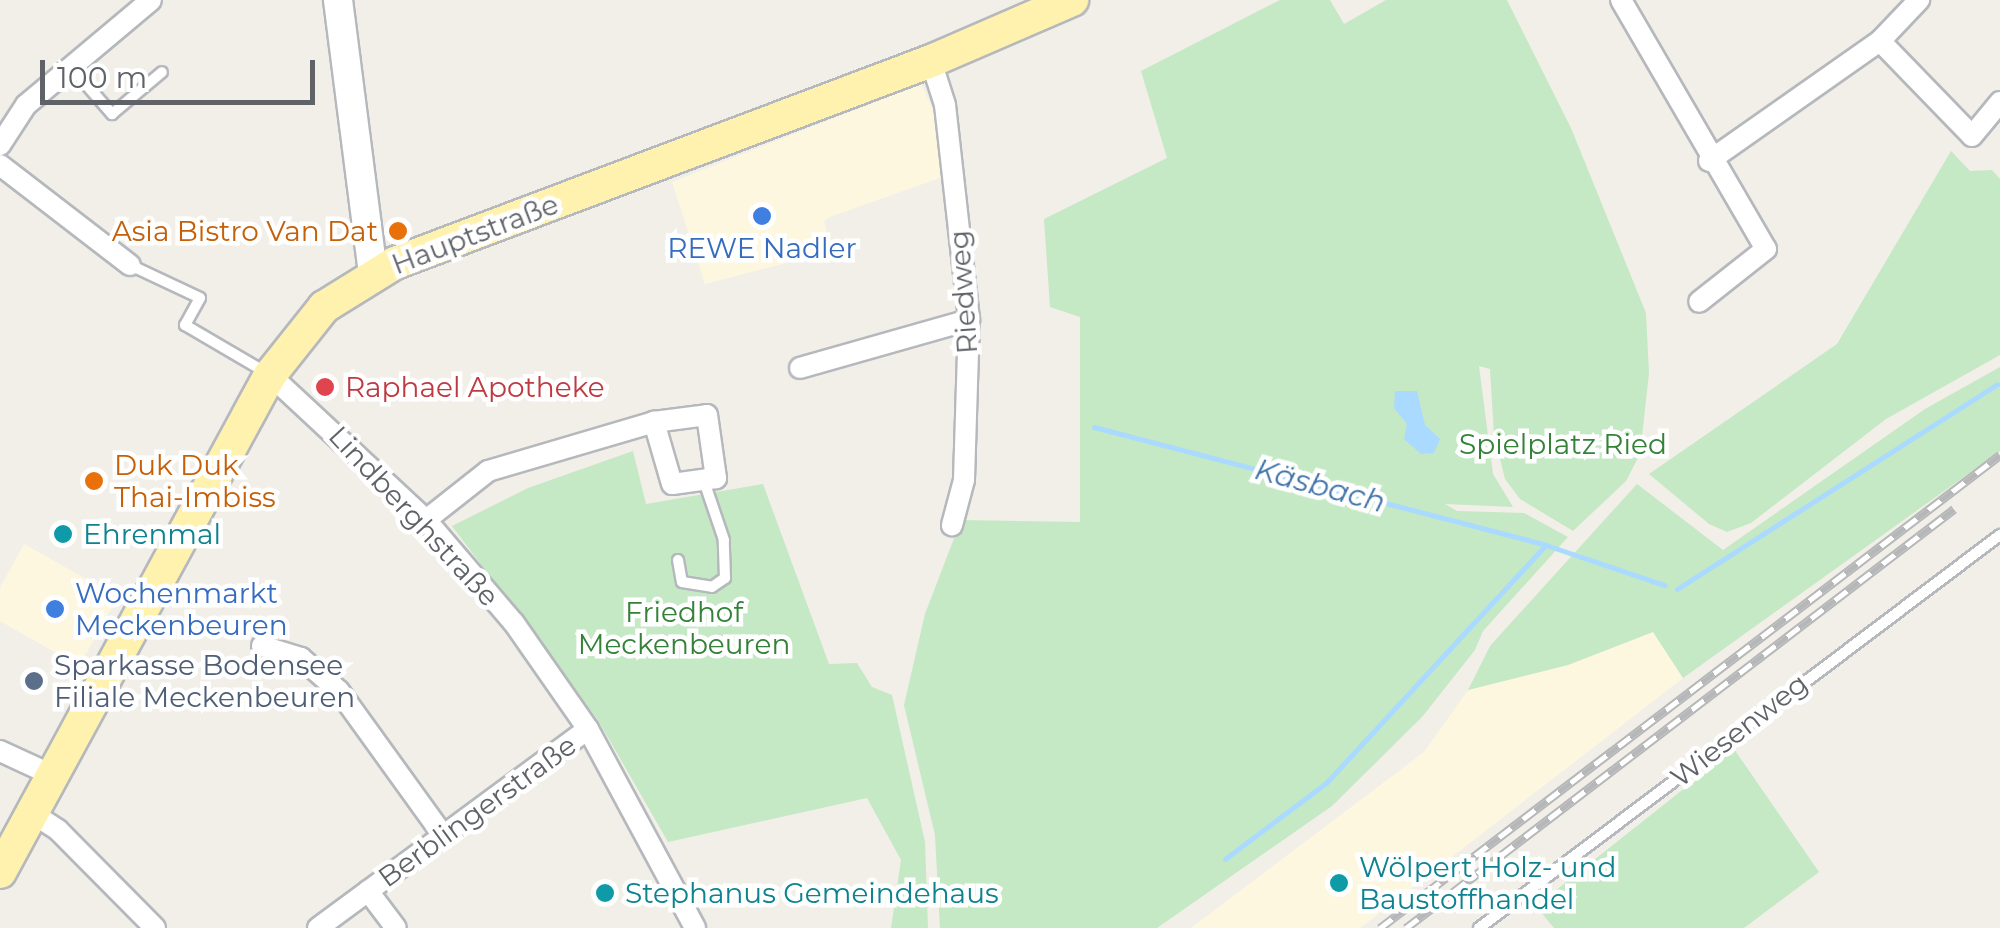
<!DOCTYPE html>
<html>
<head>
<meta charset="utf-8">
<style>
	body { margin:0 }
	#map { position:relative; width:2000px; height:928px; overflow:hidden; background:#f1efe8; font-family:Montserrat,sans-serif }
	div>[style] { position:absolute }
	.commercial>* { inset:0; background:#fef7e0 }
	.green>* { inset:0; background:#c5e8c5 }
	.water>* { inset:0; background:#aadaff }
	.stream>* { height:5px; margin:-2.5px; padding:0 2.5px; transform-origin:2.5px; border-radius:2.5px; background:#aadaff }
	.roads { filter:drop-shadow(2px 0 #b5b8bc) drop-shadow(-2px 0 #b5b8bc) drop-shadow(0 2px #b5b8bc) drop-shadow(0 -2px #b5b8bc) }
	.lane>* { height:10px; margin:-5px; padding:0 5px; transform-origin:5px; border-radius:5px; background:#fff }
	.street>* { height:20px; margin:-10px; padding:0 10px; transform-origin:10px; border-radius:10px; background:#fff }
	.secondary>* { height:28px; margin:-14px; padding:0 14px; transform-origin:14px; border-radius:14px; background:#fff }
	.primary>* { height:32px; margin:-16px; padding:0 16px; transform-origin:16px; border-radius:16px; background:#fff2af }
	.rail>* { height:9px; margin-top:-4.5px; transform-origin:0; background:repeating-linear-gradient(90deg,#fff 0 15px,#b6b7b8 0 30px); box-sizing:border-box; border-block:2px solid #b6b7b8 }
	.dots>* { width:28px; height:28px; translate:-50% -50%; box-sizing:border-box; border:5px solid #fff; border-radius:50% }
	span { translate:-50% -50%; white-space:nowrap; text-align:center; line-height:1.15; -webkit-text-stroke:9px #fff; paint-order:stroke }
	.food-label { font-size:28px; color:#c56008 }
	.right { translate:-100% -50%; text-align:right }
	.left { translate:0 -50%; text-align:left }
	.street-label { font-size:28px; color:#5f6368 }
	.shop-label { font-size:28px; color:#366cbe }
	.health-label { font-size:28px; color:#be3a42 }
	.park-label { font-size:28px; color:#348238 }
	.culture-label { font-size:28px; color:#0d838f }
	.service-label { font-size:28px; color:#4e5e75 }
	.water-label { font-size:30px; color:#4174aa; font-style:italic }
	.scale { position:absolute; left:40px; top:60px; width:275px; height:45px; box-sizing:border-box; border:5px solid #5f6368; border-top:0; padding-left:12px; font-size:30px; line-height:35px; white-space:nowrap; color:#5f6368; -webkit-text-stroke:8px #fff; paint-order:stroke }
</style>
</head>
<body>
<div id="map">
	<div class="commercial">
		<div style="clip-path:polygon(921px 84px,937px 118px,945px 176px,830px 217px,824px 221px,832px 251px,705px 284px,672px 182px)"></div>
		<div style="clip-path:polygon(24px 544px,118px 597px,79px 666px,0 621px,0 588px)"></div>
		<div style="clip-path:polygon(1653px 632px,1683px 678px,1360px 928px,1191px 928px,1424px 752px,1468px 690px,1568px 665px)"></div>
	</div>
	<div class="green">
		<div style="clip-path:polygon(1280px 0,1330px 0,1344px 24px,1386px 0,1507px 0,1571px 128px,1646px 313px,1649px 373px,1640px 454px,1626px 481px,1573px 531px,1520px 499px,1505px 479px,1494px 435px,1490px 369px,1479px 366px,1493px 474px,1513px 507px,1445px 504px,1457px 511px,1524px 513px,1568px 537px,1483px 631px,1475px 650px,1422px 717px,1332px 806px,1157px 928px,940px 928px,935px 835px,904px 705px,925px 614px,961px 520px,1080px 522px,1080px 317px,1050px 307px,1044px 219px,1167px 158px,1141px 71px)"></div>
		<div style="clip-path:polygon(1951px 151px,1970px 171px,1992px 170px,2000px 179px,2000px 355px,1886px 419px,1751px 523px,1727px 532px,1709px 524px,1649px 474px,1837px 344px)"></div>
		<div style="clip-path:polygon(2000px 367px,2000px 451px,1683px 678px,1653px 632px,1568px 665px,1468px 690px,1490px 646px,1637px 484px,1723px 550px,1925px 409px)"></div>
		<div style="clip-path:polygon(633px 451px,646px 504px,763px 484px,829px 664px,857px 663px,872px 687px,892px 695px,925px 842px,928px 928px,891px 928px,901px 860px,867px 798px,668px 842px,598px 720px,452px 526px,528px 488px)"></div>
		<div style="clip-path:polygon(1734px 749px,1819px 872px,1744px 928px,1554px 928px,1536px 906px)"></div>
	</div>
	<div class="water">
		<div style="clip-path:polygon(1395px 391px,1417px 391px,1425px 425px,1440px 439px,1434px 453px,1421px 454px,1404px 439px,1407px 424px,1394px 408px)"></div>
	</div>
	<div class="stream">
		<div style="left:1094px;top:427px;width:467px;rotate:14.6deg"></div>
		<div style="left:1546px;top:545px;width:125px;rotate:18.7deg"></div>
		<div style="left:1677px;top:589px;width:380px;rotate:-32.6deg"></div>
		<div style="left:1225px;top:859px;width:126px;rotate:-37deg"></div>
		<div style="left:1326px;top:783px;width:324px;rotate:-47.3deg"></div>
	</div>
	<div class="roads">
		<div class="lane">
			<div style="left:70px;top:66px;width:64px;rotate:48.8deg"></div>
			<div style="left:112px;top:114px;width:65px;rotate:-40deg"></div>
			<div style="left:130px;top:265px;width:77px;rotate:25.2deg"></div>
			<div style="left:200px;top:298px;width:31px;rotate:119deg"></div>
			<div style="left:185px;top:325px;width:93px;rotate:30.4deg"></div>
			<div style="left:678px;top:560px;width:22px;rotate:80deg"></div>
			<div style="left:682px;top:582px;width:30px;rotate:9deg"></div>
			<div style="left:712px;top:587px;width:16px;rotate:-35deg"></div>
			<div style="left:725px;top:578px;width:38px;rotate:-92deg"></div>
			<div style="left:724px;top:540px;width:62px;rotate:-108.7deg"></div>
			<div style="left:1479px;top:928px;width:653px;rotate:-37.03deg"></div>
		</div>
		<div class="street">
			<div style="left:1621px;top:0;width:288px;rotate:59.8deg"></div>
			<div style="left:1766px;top:249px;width:85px;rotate:141.7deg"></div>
			<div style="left:1880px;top:41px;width:132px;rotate:45.9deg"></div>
			<div style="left:1972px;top:136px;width:44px;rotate:-50.5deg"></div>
			<div style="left:931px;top:61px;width:46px;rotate:72.3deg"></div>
			<div style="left:945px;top:105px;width:216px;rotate:83.6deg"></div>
			<div style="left:969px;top:320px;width:160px;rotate:91.8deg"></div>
			<div style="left:964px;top:480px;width:47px;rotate:104.9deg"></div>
			<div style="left:0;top:145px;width:48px;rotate:-57deg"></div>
			<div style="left:26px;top:105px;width:163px;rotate:-40deg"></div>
			<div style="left:1709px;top:161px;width:209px;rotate:-35.1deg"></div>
			<div style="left:1880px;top:41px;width:57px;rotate:-46.4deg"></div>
			<div style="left:0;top:165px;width:164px;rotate:37.6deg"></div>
			<div style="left:800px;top:368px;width:176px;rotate:-15.9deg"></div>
			<div style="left:270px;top:375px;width:213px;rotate:42.9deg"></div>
			<div style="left:426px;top:520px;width:135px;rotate:49.5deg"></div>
			<div style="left:514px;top:623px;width:129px;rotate:55.1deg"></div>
			<div style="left:588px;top:729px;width:226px;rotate:61.7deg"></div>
			<div style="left:426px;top:520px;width:79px;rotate:-38.3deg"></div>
			<div style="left:488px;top:471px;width:173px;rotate:-16.4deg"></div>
			<div style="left:654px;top:422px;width:53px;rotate:-7.5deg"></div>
			<div style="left:707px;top:415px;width:64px;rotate:81.9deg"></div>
			<div style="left:716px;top:478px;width:44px;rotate:172.2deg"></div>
			<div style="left:672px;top:484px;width:65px;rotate:-106.2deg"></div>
			<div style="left:262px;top:646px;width:41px;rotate:17.1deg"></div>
			<div style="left:301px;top:658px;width:50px;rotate:41deg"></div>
			<div style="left:339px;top:691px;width:178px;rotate:54.2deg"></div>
			<div style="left:0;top:751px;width:57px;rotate:24.8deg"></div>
			<div style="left:32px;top:813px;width:31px;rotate:33deg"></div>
			<div style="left:58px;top:830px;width:138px;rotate:45.3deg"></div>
			<div style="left:368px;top:891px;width:46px;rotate:52.9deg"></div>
			<div style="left:318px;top:928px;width:335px;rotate:-36.4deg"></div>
		</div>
		<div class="secondary">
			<div style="left:338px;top:0;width:276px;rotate:82.7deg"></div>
		</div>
		<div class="primary">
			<div style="left:0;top:872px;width:566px;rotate:-61.49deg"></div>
			<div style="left:270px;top:375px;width:87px;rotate:-51.5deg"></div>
			<div style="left:324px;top:307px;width:84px;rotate:-31.8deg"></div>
			<div style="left:395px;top:263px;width:573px;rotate:-20.65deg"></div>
			<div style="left:931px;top:61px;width:154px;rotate:-23.4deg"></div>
		</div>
	</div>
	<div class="rail">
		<div style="left:1380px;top:928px;width:780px;rotate:-37.34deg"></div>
		<div style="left:1406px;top:928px;width:690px;rotate:-37.4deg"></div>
	</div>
	<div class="dots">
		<div style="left:762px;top:216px;background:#3f7fe0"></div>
		<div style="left:398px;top:231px;background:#e8710a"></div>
		<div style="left:325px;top:387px;background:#e0444e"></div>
		<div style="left:94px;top:481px;background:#e8710a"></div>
		<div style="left:63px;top:534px;background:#0f9aa8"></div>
		<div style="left:55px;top:609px;background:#3f7fe0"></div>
		<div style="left:34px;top:681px;background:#5c6f8a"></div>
		<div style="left:1339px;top:883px;background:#0f9aa8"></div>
		<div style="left:605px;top:893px;background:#0f9aa8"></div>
	</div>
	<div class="food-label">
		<span class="right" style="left:378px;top:231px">Asia Bistro Van Dat</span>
		<span class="left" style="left:114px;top:481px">Duk Duk<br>Thai-Imbiss</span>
	</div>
	<div class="street-label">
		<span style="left:475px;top:234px;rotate:-21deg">Hauptstraße</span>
		<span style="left:963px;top:292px;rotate:-94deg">Riedweg</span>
		<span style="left:414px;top:516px;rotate:47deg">Lindberghstraße</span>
		<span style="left:1739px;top:730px;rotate:-38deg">Wiesenweg</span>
		<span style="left:477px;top:811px;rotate:-36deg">Berblingerstraße</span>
	</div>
	<div class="shop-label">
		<span style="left:762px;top:248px">REWE Nadler</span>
		<span class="left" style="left:75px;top:609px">Wochenmarkt<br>Meckenbeuren</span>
	</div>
	<div class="health-label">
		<span class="left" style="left:345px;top:387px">Raphael Apotheke</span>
	</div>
	<div class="park-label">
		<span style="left:1563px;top:444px">Spielplatz Ried</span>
		<span style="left:684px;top:628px">Friedhof<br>Meckenbeuren</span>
	</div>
	<div class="culture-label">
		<span class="left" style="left:83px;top:534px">Ehrenmal</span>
		<span class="left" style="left:1359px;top:883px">Wölpert Holz- und<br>Baustoffhandel</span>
		<span class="left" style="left:625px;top:893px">Stephanus Gemeindehaus</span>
	</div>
	<div class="service-label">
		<span class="left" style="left:54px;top:681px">Sparkasse Bodensee<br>Filiale Meckenbeuren</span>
	</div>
	<div class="water-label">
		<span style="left:1320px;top:486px;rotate:15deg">Käsbach</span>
	</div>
	<div class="scale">100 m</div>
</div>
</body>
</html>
